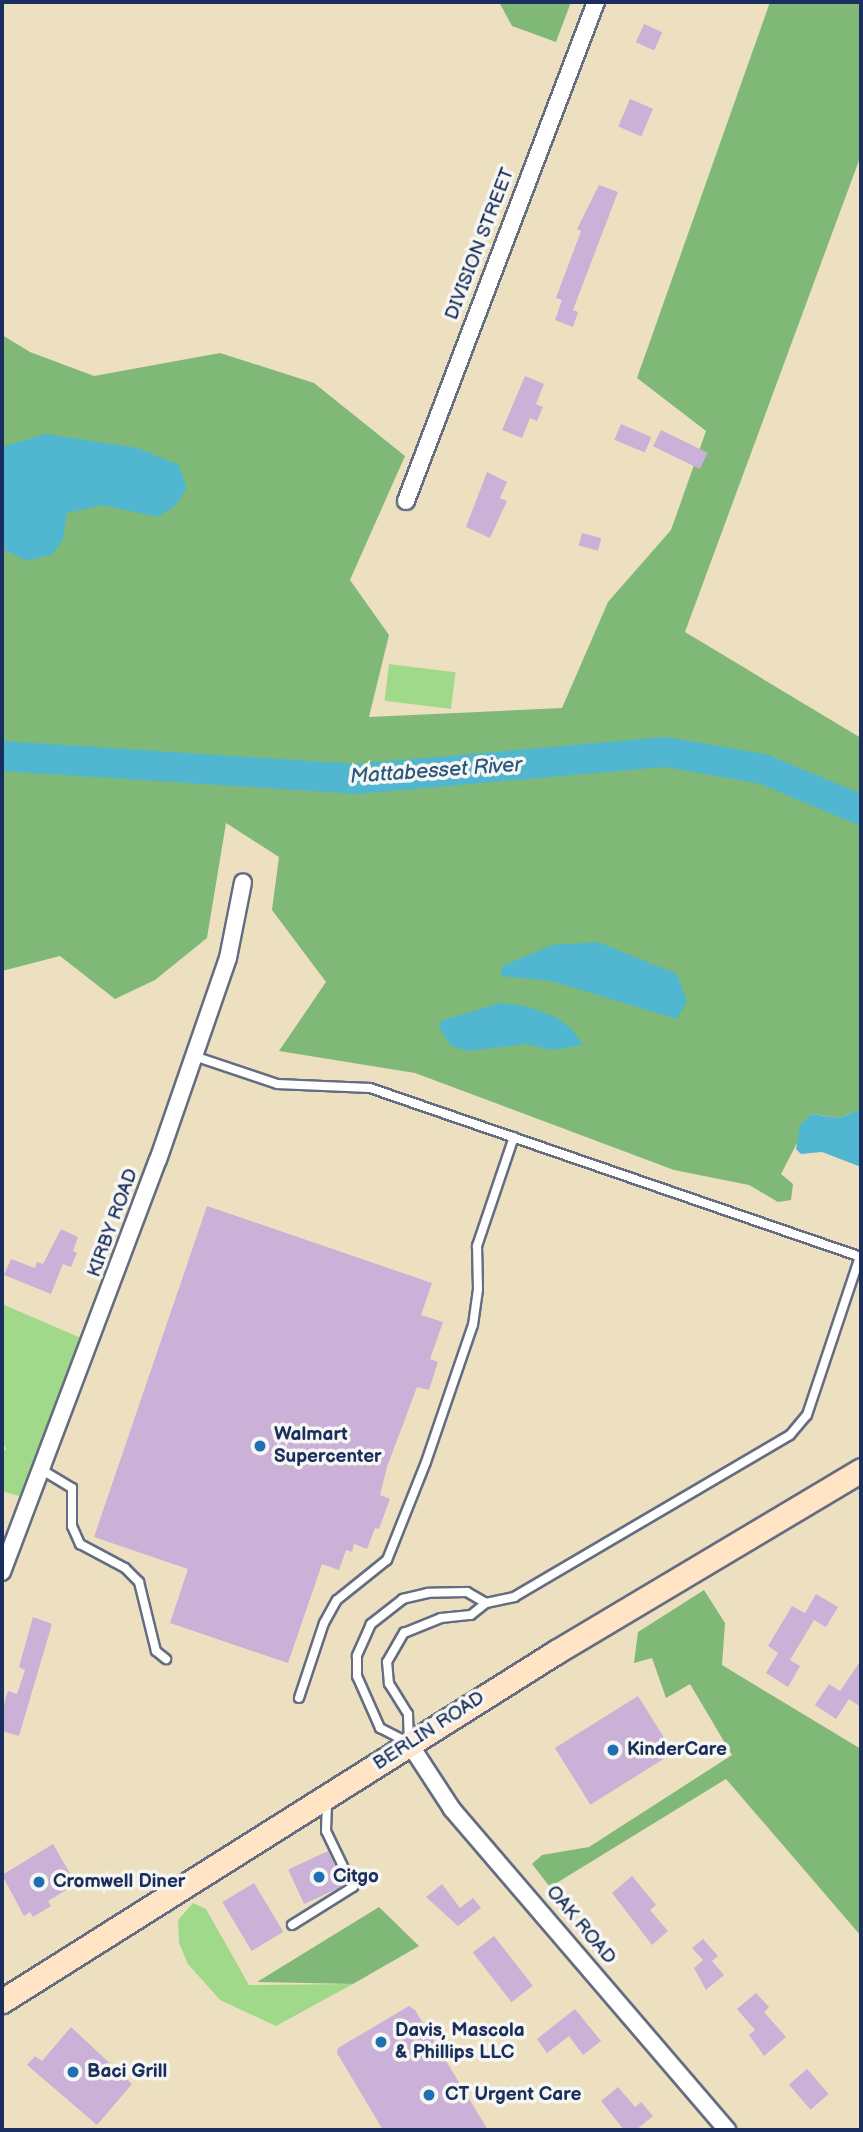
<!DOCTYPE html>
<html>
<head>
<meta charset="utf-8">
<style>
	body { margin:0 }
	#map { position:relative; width:863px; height:2132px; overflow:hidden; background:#ede0c1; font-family:"Balsamiq Sans",sans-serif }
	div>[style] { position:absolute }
	.green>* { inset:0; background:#a1d98b; transform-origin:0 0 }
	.forest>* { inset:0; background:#80b977 }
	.water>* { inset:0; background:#51b6d0 }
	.river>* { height:30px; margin:-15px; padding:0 15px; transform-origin:15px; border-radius:15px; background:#51b6d0 }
	.building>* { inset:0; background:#cbb0d7; transform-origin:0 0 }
	.roads { filter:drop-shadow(2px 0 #646d81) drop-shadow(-2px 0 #646d81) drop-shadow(0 2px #646d81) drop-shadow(0 -2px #646d81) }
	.service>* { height:8px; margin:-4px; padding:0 4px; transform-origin:4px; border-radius:4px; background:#fff }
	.minor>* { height:16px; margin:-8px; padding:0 8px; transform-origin:8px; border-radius:8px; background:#fff }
	.secondary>* { height:23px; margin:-11.5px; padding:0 11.5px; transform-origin:11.5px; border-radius:11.5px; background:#ffe4c6 }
	.dots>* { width:19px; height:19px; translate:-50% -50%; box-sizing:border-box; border:4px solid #f6f6f2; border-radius:50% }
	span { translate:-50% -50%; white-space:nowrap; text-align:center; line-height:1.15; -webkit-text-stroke:7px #f6f6f2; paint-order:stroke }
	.street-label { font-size:19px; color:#1b2f5e }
	.poi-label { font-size:19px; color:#1b2f5e; font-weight:700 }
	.left { translate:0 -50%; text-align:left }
	.water-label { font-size:21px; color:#2b5880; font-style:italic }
	.frame { position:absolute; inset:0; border:4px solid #1b2f5e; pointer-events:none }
</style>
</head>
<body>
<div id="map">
	<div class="green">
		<div style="left:389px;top:664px;width:67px;height:37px;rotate:7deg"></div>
		<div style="clip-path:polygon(2px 1304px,81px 1338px,22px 1497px,2px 1491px,2px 1452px,6px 1449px,2px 1440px)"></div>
		<div style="clip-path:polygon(193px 1903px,206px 1909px,249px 1985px,353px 1984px,276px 2026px,220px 2000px,188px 1964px,179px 1943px,178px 1920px)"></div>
	</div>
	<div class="forest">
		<div style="clip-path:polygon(499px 2px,571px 2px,556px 42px,512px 26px)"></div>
		<div style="clip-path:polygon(770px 2px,861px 2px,861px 155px,685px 632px,861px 738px,861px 1109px,839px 1118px,812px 1114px,781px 1174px,793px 1184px,791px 1200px,778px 1202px,749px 1185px,674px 1170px,415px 1073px,279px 1051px,326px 982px,272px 910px,279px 857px,226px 823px,207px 938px,155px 980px,115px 999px,60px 956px,2px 971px,2px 335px,30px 352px,94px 376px,220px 353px,314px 383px,405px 456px,350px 580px,389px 635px,369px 717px,562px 708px,608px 602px,671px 530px,706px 431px,637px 378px)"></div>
		<div style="clip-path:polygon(704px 1590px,725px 1623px,722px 1665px,861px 1749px,861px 1936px,726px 1779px,550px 1887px,532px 1864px,542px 1855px,589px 1847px,732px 1755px,690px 1684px,666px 1698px,652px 1658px,634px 1663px,638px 1632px)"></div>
		<div style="clip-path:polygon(379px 1907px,419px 1946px,353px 1984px,257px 1982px)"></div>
	</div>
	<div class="water">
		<div style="clip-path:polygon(46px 434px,138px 448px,179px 465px,187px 488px,175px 506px,158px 517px,102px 505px,67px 513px,63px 539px,53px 554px,28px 561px,2px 549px,2px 447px)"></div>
		<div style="clip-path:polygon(598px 942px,677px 974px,687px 1002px,677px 1019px,551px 981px,501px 976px,502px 966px,552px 945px)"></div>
		<div style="clip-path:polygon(499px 1003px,525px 1006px,556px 1017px,572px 1029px,583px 1045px,553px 1050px,526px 1044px,467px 1051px,451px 1046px,439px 1027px,441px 1021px)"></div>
		<div style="clip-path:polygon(861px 1109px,861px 1167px,822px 1152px,801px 1154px,796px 1149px,800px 1125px,812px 1114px,839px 1118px)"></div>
	</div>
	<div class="river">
		<div style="left:2px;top:756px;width:355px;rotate:3.7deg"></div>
		<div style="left:356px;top:779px;width:311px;rotate:-5deg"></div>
		<div style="left:666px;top:752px;width:98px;rotate:9.9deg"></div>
		<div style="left:763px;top:769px;width:106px;rotate:22.7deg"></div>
	</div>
	<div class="building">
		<div style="left:644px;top:24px;width:20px;height:20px;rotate:24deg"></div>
		<div style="left:630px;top:99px;width:25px;height:30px;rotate:23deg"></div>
		<div style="clip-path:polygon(599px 185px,618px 192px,573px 310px,578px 312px,573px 327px,555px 320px,562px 300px,556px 298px,581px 231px,577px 229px)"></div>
		<div style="clip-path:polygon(525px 376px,544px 384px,536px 404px,543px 407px,537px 421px,530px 418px,522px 438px,502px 430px)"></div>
		<div style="left:621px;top:424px;width:33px;height:17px;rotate:23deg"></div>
		<div style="left:661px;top:430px;width:52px;height:18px;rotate:26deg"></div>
		<div style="clip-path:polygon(487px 472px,507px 482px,500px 498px,507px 501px,490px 538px,466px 527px)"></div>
		<div style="left:582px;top:533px;width:20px;height:13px;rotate:15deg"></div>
		<div style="clip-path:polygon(207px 1206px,432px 1283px,421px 1315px,443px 1322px,430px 1359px,438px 1362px,429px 1390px,417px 1387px,387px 1467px,380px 1495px,390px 1499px,379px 1529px,375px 1528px,367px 1549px,354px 1544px,352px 1552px,346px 1550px,339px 1570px,322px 1564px,288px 1663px,170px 1623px,188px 1569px,94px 1537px)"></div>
		<div style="clip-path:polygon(61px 1229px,78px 1237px,73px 1251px,77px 1253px,71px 1267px,63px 1264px,51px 1294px,4px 1275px,11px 1259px,35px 1268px,37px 1262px,43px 1264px)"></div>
		<div style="clip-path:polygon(816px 1594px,838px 1607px,826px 1627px,814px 1620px,790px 1660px,800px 1666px,788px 1687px,766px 1673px,778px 1653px,768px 1646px,792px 1606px,805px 1613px)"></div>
		<div style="clip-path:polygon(33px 1617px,52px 1624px,19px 1736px,2px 1731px,2px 1711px,8px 1691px,17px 1694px,25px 1670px,19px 1667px)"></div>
		<div style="clip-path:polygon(861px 1660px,861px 1707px,849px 1699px,836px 1719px,815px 1705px,829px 1684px,840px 1691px)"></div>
		<div style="left:638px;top:1696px;width:67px;height:98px;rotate:58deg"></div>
		<div style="clip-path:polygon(53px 1844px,76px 1884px,48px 1901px,51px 1906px,33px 1917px,30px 1912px,24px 1916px,2px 1875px)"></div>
		<div style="left:328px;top:1851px;width:38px;height:44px;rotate:65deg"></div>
		<div style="clip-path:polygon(632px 1876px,656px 1905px,650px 1910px,668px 1931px,652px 1945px,612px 1893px)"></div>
		<div style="left:254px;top:1883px;width:57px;height:37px;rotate:59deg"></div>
		<div style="clip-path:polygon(442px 1884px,460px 1908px,473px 1898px,481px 1908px,458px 1926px,426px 1897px)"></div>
		<div style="left:494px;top:1936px;width:63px;height:27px;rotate:52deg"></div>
		<div style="clip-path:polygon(703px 1939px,718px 1956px,712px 1961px,724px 1975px,706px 1990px,694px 1968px,703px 1960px,692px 1948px)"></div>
		<div style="clip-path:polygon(756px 1993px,769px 2007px,764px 2012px,786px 2037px,764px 2056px,749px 2035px,755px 2030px,737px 2009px)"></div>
		<div style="clip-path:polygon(409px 2006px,415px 2010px,488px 2130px,383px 2130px,337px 2053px,338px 2048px)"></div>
		<div style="clip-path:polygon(575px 2009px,601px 2041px,583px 2055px,569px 2036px,547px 2053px,537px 2039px)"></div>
		<div style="clip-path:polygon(71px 2027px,132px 2084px,97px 2125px,27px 2065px,35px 2056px,42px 2061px)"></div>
		<div style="left:807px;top:2069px;width:33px;height:24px;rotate:49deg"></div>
		<div style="clip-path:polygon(618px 2087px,635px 2107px,641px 2102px,653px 2116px,636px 2130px,624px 2130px,601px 2101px)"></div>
	</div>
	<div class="roads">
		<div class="service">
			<div style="left:194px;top:1056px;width:88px;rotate:18.6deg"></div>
			<div style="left:277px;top:1084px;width:93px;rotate:2.5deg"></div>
			<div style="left:370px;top:1088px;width:519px;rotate:18.99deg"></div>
			<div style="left:42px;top:1470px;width:35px;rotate:31deg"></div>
			<div style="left:72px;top:1488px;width:38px;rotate:90deg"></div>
			<div style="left:72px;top:1526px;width:20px;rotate:66deg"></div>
			<div style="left:80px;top:1544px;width:51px;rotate:28.1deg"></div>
			<div style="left:125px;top:1568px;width:20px;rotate:45deg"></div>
			<div style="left:139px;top:1582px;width:71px;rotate:76.2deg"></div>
			<div style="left:156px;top:1651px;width:13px;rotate:39deg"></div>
			<div style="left:486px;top:1603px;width:22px;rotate:-150deg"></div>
			<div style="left:467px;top:1592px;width:39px;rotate:179deg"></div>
			<div style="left:428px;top:1593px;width:26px;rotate:167deg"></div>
			<div style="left:403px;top:1599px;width:41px;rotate:142deg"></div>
			<div style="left:371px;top:1624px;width:35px;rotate:114deg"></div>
			<div style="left:357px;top:1656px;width:20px;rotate:90deg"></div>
			<div style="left:357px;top:1676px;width:57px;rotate:66.1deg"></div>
			<div style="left:380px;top:1728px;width:33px;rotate:27deg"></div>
			<div style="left:409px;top:1743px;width:29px;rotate:-92deg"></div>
			<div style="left:408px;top:1714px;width:36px;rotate:-122deg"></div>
			<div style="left:389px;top:1684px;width:22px;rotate:-95deg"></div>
			<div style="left:387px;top:1662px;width:34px;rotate:-60deg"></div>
			<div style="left:404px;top:1633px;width:40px;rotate:-22deg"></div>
			<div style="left:441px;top:1618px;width:30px;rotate:-6deg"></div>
			<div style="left:471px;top:1615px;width:19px;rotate:-39deg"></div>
			<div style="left:486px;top:1603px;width:29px;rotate:-12deg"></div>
			<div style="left:514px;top:1597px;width:320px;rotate:-30.4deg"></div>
			<div style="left:790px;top:1435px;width:26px;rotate:-50deg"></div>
			<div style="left:807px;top:1415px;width:167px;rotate:-71.5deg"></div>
			<div style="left:299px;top:1698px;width:79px;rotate:-71.6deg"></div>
			<div style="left:324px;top:1623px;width:26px;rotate:-61deg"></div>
			<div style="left:337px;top:1600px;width:64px;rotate:-38.7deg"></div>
			<div style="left:387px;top:1560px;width:105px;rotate:-68.3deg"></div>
			<div style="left:426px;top:1462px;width:145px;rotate:-71.1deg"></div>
			<div style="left:473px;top:1325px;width:36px;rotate:-82deg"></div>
			<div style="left:478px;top:1289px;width:43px;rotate:-91.3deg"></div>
			<div style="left:477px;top:1246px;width:115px;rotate:-71.3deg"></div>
			<div style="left:292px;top:1925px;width:72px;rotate:-31.9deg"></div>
			<div style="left:353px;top:1887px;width:62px;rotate:-115.7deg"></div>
			<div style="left:326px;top:1831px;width:29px;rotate:-88deg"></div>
		</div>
		<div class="minor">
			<div style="left:406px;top:501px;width:534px;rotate:-69.16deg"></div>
			<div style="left:2px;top:1572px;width:441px;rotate:-69.3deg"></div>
			<div style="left:158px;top:1160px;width:214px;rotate:-70.9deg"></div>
			<div style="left:228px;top:958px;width:77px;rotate:-78.8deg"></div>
			<div style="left:409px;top:1743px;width:79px;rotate:56.9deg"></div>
			<div style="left:452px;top:1809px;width:423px;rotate:49.4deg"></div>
		</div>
		<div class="secondary">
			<div style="left:2px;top:2001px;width:655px;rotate:-32.21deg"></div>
			<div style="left:556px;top:1652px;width:355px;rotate:-30.8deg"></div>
		</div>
	</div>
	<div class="dots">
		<div style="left:260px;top:1446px;background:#1f6fb2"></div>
		<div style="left:613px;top:1750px;background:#1f6fb2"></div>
		<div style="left:319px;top:1877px;background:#1f6fb2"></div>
		<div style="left:39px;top:1882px;background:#1f6fb2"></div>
		<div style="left:381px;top:2042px;background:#1f6fb2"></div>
		<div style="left:73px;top:2072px;background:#1f6fb2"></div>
		<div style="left:429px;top:2095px;background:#1f6fb2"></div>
	</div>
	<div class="street-label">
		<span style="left:480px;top:244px;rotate:-69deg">DIVISION STREET</span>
		<span style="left:113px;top:1223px;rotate:-70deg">KIRBY ROAD</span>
		<span style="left:429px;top:1731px;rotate:-33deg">BERLIN ROAD</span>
		<span style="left:581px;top:1925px;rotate:50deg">OAK ROAD</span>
	</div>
	<div class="poi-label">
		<span class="left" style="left:274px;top:1446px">Walmart<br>Supercenter</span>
		<span class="left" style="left:627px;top:1750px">KinderCare</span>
		<span class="left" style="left:333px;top:1877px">Citgo</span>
		<span class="left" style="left:53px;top:1882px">Cromwell Diner</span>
		<span class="left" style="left:395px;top:2042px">Davis, Mascola<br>&amp; Phillips LLC</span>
		<span class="left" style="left:87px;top:2072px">Baci Grill</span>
		<span class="left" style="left:445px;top:2095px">CT Urgent Care</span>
	</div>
	<div class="water-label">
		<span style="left:436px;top:771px;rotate:-4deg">Mattabesset River</span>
	</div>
	<div class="frame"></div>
</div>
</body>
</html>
